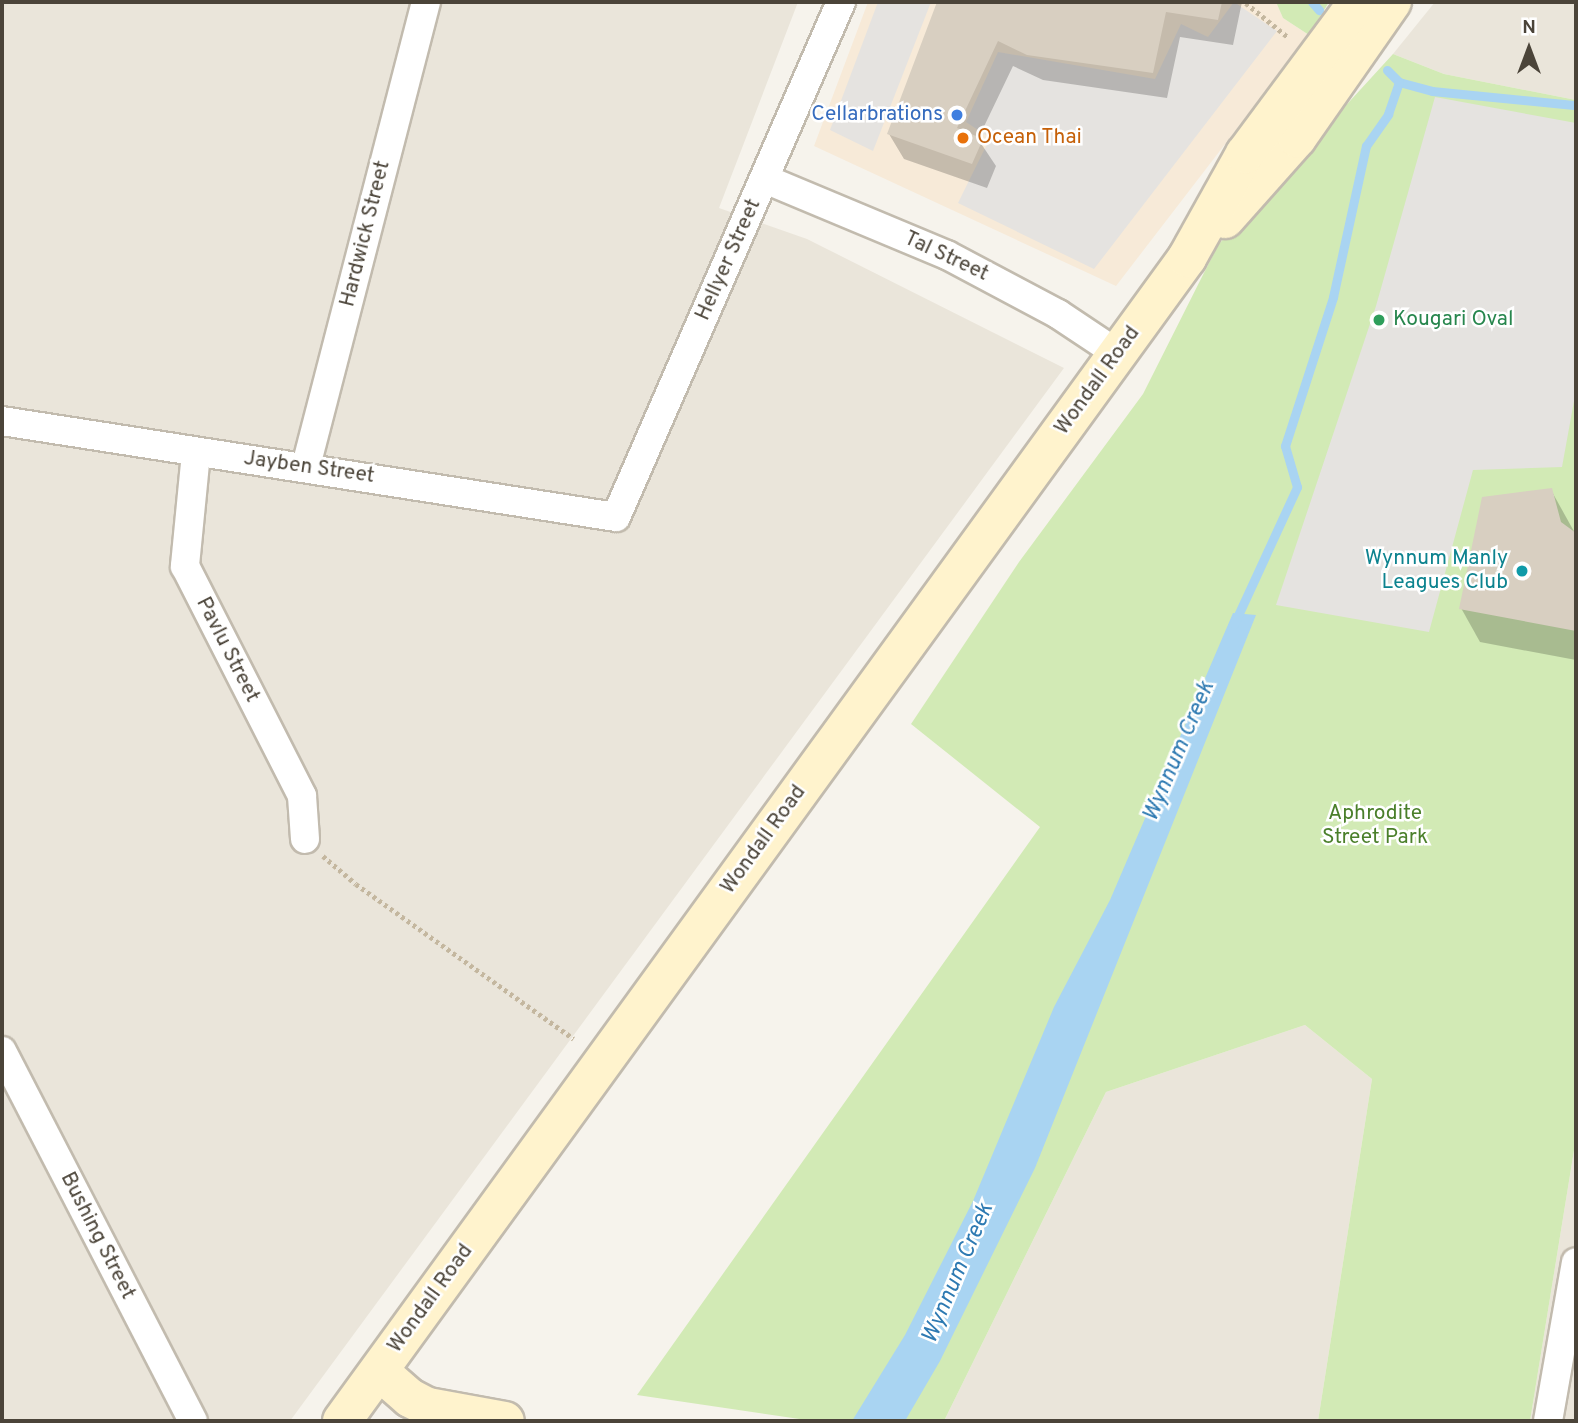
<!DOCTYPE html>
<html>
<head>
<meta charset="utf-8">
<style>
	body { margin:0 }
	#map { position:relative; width:1578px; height:1423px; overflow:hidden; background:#f6f3ec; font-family:Overpass,sans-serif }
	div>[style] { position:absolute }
	.residential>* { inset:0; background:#eae5da }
	.commercial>* { inset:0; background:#f7ead8 }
	.green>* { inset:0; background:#d2eab5 }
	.parking>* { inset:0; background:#e5e3e0 }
	.water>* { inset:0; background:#a9d4f2 }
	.shadow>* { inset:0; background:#0003 }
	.stream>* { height:9px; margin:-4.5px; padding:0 4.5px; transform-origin:4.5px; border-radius:4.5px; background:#a9d4f2 }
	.building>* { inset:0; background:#d8cfc1 }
	.path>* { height:4.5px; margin-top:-2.25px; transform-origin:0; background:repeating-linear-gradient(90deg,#c4b79f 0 3.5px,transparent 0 7px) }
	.roads { filter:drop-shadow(2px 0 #c2bbae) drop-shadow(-2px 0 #c2bbae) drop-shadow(0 2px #c2bbae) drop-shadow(0 -2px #c2bbae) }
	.minor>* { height:28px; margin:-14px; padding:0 14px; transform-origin:14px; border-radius:14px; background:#fff }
	.secondary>* { height:38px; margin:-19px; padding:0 19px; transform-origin:19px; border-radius:19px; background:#fff3cd }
	.dots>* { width:19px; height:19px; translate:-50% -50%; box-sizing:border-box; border:4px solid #fff; border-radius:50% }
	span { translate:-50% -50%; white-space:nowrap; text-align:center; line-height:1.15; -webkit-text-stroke:5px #fff; paint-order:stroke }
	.shop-label { font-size:21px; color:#366cbe }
	.right { translate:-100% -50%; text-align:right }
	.food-label { font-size:21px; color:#c56008 }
	.left { translate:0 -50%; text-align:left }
	.street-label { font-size:21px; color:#4b4439 }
	.leisure-label { font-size:21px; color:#27864d }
	.culture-label { font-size:21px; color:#0d838f }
	.park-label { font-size:21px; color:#4a7f2a }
	.water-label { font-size:23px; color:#2e7ab2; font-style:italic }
	.frame { position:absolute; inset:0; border:4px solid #4b4439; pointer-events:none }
	.north { position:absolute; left:1494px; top:14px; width:70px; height:70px; -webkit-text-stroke:5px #fff; paint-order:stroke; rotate:0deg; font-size:19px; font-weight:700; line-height:28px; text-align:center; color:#4b4439 }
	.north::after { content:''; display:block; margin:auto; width:24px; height:32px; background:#4b4439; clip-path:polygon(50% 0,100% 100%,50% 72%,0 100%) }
</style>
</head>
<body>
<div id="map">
	<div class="residential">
		<div style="clip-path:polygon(2px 2px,798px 2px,719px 208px,807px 239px,1064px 368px,290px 1421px,2px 1421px)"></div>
		<div style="clip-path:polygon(1435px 2px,1576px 2px,1576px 100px,1444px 74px,1393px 54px)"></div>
		<div style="clip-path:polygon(1305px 1025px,1372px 1079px,1318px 1421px,944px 1421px,1106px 1092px)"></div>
		<div style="clip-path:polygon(1576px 1138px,1576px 1421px,1530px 1421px)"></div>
	</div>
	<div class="commercial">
		<div style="clip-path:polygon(868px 2px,1276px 2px,1283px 18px,1309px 35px,1116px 286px,814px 146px)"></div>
	</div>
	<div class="green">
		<div style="clip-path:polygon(1276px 2px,1329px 2px,1309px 35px,1283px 18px)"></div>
		<div style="clip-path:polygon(1393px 54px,1444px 74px,1576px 100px,1576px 1138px,1530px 1421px,1318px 1421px,1372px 1079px,1305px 1025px,1106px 1092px,944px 1421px,813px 1421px,637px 1395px,1040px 827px,911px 724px,1019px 562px,1143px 394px,1218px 245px)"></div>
	</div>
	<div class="parking">
		<div style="clip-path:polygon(878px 2px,931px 2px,873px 151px,830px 130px)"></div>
		<div style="clip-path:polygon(1234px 2px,1277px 31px,1094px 269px,958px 203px,990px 138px,966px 122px,998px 52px,1155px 79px,1181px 24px,1208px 37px)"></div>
		<div style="clip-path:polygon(1435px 97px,1576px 123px,1576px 390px,1562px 467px,1473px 470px,1429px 632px,1276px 605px,1376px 306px)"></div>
	</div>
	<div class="water">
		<div style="clip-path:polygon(1233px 613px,1256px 615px,1035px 1168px,940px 1361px,905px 1421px,852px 1421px,905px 1335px,973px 1201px,1054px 1007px,1110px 900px)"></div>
	</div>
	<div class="shadow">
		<div style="clip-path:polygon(939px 2px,1242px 2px,1233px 45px,1180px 37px,1167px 98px,1043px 80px,1013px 66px,978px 139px,996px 166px,987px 188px,904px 159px,889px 134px)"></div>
		<div style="clip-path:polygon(1551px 490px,1576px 535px,1576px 660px,1480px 642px,1461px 608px)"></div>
	</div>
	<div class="stream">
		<div style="left:1312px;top:2px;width:11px;rotate:49deg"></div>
		<div style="left:1399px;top:82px;width:34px;rotate:15deg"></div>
		<div style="left:1432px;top:91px;width:145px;rotate:5.6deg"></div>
		<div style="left:1234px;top:624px;width:151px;rotate:-65.3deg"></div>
		<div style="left:1297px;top:487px;width:43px;rotate:-106.3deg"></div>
		<div style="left:1285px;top:446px;width:157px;rotate:-72.1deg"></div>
		<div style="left:1333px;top:297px;width:155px;rotate:-77.7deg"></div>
		<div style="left:1366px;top:146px;width:39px;rotate:-55deg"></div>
		<div style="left:1388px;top:114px;width:34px;rotate:-71deg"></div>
		<div style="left:1399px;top:82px;width:17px;rotate:-135deg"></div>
	</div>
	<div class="building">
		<div style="clip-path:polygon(937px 2px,1222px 2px,1218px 20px,1166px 12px,1153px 73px,1027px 55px,998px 41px,957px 128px,983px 139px,972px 164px,887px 134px)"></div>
		<div style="clip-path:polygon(1552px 488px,1561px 522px,1576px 533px,1576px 631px,1459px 609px,1482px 497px)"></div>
	</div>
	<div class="path">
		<div style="left:1246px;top:3px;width:55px;rotate:39.1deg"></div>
		<div style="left:323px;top:856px;width:43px;rotate:40.3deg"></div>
		<div style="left:356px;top:884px;width:267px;rotate:35.4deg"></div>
	</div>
	<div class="roads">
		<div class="minor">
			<div style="left:765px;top:179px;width:197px;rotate:22.7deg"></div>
			<div style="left:947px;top:255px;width:126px;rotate:28deg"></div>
			<div style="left:1058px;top:314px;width:72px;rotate:33.7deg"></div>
			<div style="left:2px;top:421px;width:621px;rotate:8.89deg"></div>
			<div style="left:616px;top:517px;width:562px;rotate:-66.4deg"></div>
			<div style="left:196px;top:453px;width:114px;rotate:95.6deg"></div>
			<div style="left:185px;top:566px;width:258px;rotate:63deg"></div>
			<div style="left:302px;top:796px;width:43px;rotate:86deg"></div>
			<div style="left:306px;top:466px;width:479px;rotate:-75.5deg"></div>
			<div style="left:2px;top:1051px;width:416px;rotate:62.7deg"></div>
			<div style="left:1548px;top:1421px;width:161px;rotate:-80deg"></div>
		</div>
		<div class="secondary">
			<div style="left:1225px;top:219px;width:108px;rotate:-48.4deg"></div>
			<div style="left:1297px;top:138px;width:166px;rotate:-55.1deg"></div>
			<div style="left:379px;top:1371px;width:41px;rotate:41.1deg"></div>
			<div style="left:410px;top:1398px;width:20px;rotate:27deg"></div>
			<div style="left:428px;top:1407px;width:78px;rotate:10.3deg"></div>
			<div style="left:342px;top:1421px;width:1438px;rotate:-54deg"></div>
			<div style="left:1187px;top:258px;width:119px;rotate:-60.9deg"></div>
			<div style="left:1245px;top:154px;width:189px;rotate:-53.4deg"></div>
		</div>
	</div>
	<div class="dots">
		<div style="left:957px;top:115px;background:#3f7fe0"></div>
		<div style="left:963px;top:138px;background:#e8710a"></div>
		<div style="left:1379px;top:320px;background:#2e9e5b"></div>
		<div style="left:1522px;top:571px;background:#0f9aa8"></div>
	</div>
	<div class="shop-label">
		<span class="right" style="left:943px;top:115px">Cellarbrations</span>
	</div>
	<div class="food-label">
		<span class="left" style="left:977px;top:138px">Ocean Thai</span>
	</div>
	<div class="street-label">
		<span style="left:366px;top:234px;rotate:-76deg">Hardwick Street</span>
		<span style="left:946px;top:257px;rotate:25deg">Tal Street</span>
		<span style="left:729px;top:260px;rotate:-66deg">Hellyer Street</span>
		<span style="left:1098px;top:381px;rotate:-54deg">Wondall Road</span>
		<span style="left:309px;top:468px;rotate:8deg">Jayben Street</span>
		<span style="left:227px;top:650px;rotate:63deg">Pavlu Street</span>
		<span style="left:764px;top:840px;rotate:-54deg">Wondall Road</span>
		<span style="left:97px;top:1236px;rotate:63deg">Bushing Street</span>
		<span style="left:431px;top:1299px;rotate:-54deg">Wondall Road</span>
	</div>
	<div class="leisure-label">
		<span class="left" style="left:1393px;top:320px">Kougari Oval</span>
	</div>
	<div class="culture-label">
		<span class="right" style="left:1508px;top:571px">Wynnum Manly<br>Leagues Club</span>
	</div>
	<div class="park-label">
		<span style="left:1375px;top:826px">Aphrodite<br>Street Park</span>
	</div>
	<div class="water-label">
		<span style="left:1180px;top:752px;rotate:-67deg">Wynnum Creek</span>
		<span style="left:959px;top:1274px;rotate:-67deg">Wynnum Creek</span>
	</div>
	<div class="frame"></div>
	<div class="north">N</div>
</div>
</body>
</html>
